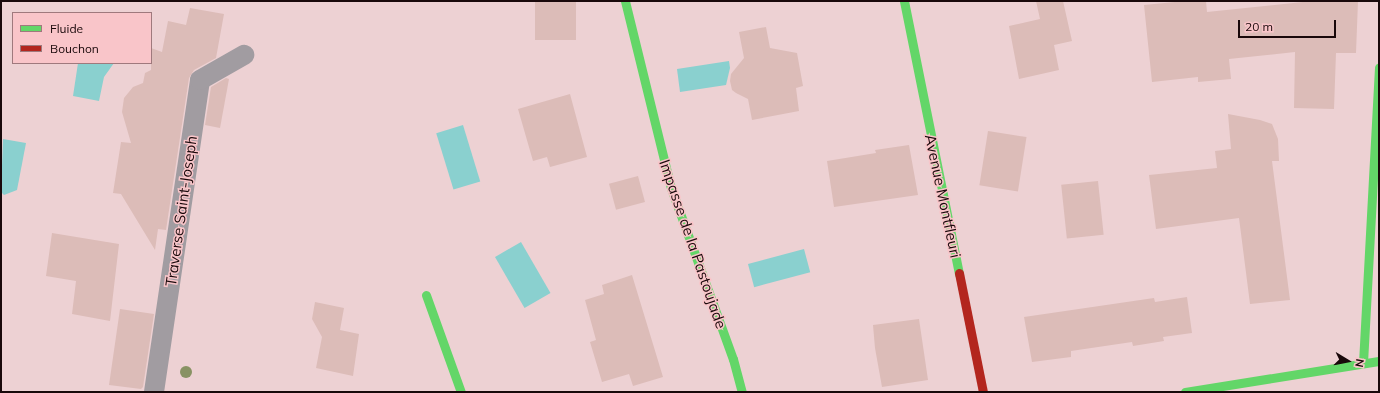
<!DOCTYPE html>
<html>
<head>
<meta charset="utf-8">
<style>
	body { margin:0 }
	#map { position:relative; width:1380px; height:393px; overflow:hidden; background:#edd1d3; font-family:Mulish,sans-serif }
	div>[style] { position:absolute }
	.water>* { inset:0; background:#8ad0cf; transform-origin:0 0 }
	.building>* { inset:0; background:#dcbcb8; transform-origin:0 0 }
	.lane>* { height:20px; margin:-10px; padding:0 10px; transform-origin:10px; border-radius:10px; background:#a19ca1 }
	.fast>* { height:9px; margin:-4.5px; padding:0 4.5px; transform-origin:4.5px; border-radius:4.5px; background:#63d668 }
	.jam>* { height:9px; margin:-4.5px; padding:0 4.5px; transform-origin:4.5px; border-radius:4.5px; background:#b3261e }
	.trees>* { width:12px; height:12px; margin:-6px; border-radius:50%; background:#889263 }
	span { translate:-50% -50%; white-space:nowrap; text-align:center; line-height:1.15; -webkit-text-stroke:3px #f9c5c9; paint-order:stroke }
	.street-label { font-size:15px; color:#19080a }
	.frame { position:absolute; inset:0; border:2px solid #19080a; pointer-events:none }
	.legend { position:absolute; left:12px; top:12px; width:140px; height:52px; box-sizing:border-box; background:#f9c5c9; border:1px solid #9f797d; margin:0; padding:5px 7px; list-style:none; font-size:12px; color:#19080a }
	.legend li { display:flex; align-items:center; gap:8px; height:20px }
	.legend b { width:20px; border:1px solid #9f797d }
	.north { position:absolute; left:1328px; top:341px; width:40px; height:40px; -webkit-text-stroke:3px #f9c5c9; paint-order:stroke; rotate:100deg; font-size:11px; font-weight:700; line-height:16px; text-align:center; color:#19080a }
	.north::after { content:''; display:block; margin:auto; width:14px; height:18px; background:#19080a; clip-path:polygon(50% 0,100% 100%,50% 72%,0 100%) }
	.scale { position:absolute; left:1238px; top:20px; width:98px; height:18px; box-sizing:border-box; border:2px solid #19080a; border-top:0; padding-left:5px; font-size:12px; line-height:14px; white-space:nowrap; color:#19080a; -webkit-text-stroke:3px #f9c5c9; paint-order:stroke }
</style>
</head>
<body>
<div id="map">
	<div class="water">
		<div style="clip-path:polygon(729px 61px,730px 68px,726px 85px,680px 92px,677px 69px)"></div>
		<div style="clip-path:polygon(78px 63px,114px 63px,104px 77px,99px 101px,73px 96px)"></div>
		<div style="left:463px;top:125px;width:59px;height:28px;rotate:73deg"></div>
		<div style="clip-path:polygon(3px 139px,26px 143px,17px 190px,4px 195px,1px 192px)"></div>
		<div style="left:521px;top:242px;width:59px;height:30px;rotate:60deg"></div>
		<div style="left:804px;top:249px;width:24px;height:58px;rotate:75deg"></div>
	</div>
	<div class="building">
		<div style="left:535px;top:1px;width:41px;height:39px"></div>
		<div style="clip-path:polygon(1036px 1px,1063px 1px,1072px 41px,1054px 45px,1059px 70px,1019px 79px,1009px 26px,1040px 19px)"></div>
		<div style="clip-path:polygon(1185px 1px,1206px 1px,1207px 12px,1312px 1px,1358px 1px,1356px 53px,1336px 53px,1334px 109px,1294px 108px,1295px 52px,1229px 59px,1231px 79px,1198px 82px,1198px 77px,1152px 82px,1144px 5px)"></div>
		<div style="clip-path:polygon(190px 8px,224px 14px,216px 58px,194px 70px,189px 78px,166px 230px,158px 229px,155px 250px,121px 194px,113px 193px,121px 142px,131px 143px,122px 112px,124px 98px,133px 87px,143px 83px,145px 73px,151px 70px,151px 48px,162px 52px,168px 21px,186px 25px)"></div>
		<div style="clip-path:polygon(766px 27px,770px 48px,797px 53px,803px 86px,796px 88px,799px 111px,752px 120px,748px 99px,736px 93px,732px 90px,730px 81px,731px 74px,744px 58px,739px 32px)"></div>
		<div style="clip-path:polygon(226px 78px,229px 79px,220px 128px,205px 125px,211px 87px)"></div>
		<div style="clip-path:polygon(570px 94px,587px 157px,550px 167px,547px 157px,533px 161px,518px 109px)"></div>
		<div style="clip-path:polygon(1228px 114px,1260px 120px,1272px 124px,1278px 139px,1279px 161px,1272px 161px,1290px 300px,1250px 304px,1239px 218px,1156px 229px,1149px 175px,1217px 168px,1215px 151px,1231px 149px)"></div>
		<div style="left:988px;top:131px;width:39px;height:55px;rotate:9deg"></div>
		<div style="clip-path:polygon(909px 145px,918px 195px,834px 207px,827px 161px,876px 153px,875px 150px)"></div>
		<div style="left:638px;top:176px;width:27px;height:30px;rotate:75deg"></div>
		<div style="left:1098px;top:181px;width:54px;height:37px;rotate:84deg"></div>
		<div style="clip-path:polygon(52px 233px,119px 244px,110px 321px,72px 314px,76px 281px,46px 276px)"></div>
		<div style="clip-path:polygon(632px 275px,663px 377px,633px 386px,629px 374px,602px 382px,590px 342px,596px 340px,585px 300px,604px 294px,602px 285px)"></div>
		<div style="clip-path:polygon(1187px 297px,1192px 333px,1163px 337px,1164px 341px,1133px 346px,1132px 342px,1071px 351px,1071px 357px,1032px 362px,1024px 317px,1154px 298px,1155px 302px)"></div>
		<div style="clip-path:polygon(315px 302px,344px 308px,340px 330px,359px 334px,353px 376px,316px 368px,322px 337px,312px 319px)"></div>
		<div style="clip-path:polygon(120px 309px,154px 314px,143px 387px,141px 389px,109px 385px)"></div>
		<div style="clip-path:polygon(919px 319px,928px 380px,882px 387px,875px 348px,873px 325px)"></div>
	</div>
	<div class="lane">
		<div style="left:154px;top:392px;width:315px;rotate:-81.6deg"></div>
		<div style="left:200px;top:80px;width:51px;rotate:-29.6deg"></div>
	</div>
	<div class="fast">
		<div style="left:625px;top:1px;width:193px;rotate:76.2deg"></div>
		<div style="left:671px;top:188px;width:182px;rotate:70.1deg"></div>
		<div style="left:733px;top:359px;width:34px;rotate:75deg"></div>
		<div style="left:904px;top:1px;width:278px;rotate:78.6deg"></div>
		<div style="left:426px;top:295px;width:103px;rotate:70.2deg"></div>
		<div style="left:1363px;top:363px;width:296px;rotate:-86.9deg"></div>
		<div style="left:1185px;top:392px;width:196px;rotate:-9.1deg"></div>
	</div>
	<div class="jam">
		<div style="left:959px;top:273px;width:121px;rotate:78.6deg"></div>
	</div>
	<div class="trees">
		<div style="left:186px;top:372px"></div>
	</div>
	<div class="street-label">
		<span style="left:943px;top:196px;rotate:78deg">Avenue Montfleuri</span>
		<span style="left:181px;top:211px;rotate:-82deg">Traverse Saint-Joseph</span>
		<span style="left:693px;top:244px;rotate:71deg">Impasse de la Pastoujade</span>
	</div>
	<div class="frame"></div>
	<ul class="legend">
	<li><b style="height:5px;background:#63d668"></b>Fluide</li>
	<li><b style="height:5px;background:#b3261e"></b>Bouchon</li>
	</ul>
	<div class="north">N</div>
	<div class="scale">20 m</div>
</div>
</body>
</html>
